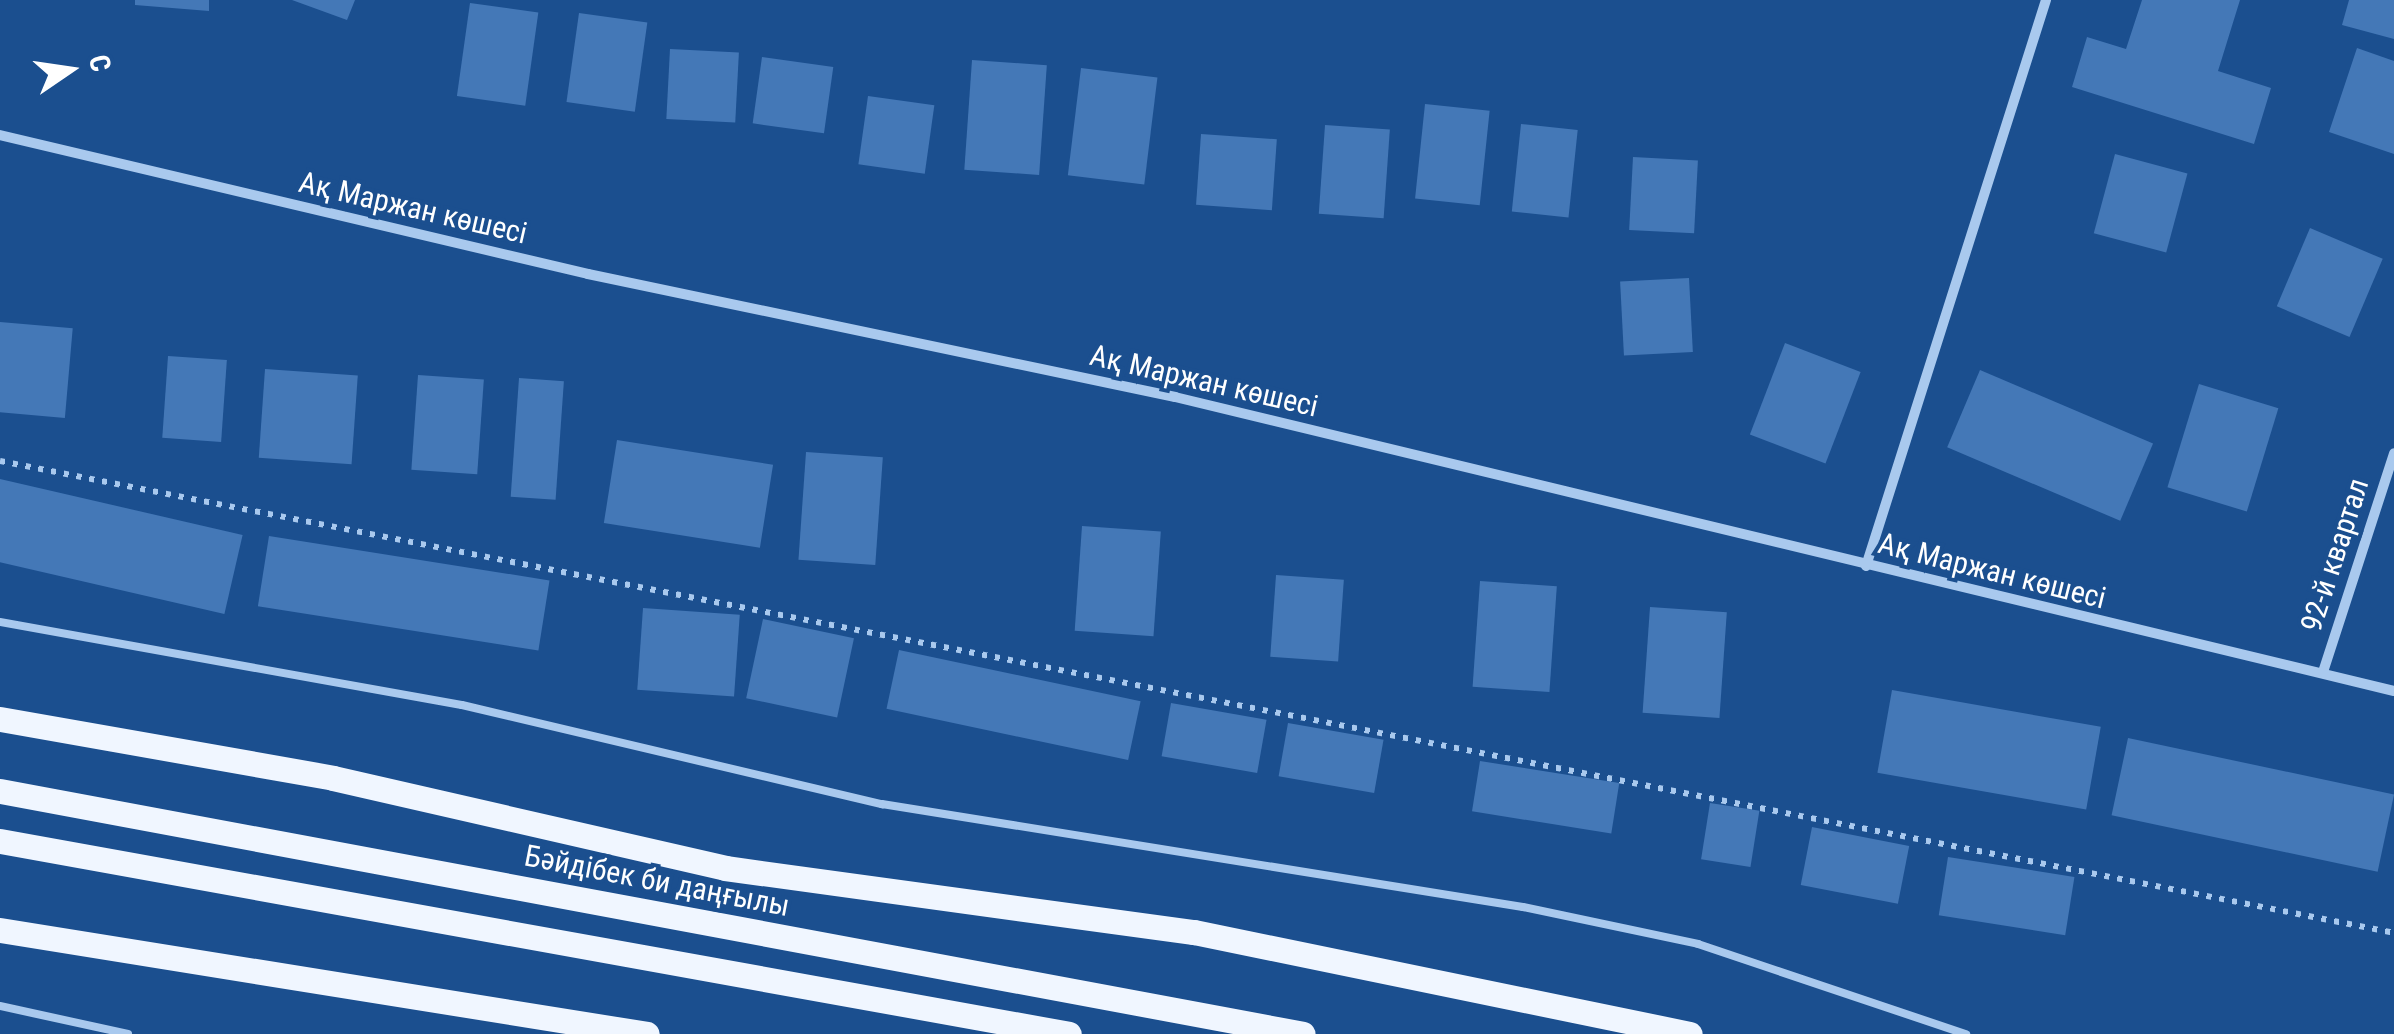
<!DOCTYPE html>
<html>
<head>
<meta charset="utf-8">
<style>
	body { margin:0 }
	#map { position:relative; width:2394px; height:1034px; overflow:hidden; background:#1b4f8f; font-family:"Roboto Condensed",sans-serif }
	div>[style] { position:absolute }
	.building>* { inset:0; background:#4478b7; transform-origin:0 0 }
	.path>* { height:6px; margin-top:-3px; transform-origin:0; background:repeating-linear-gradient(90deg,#a9c9ee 0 5px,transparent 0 13px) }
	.lane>* { height:8px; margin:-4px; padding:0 4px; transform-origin:4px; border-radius:4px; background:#a9c9ee }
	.street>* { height:10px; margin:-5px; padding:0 5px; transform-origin:5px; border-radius:5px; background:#a9c9ee }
	.primary>* { height:25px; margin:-12.5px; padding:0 12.5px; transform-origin:12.5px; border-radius:12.5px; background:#f0f6ff }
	span { translate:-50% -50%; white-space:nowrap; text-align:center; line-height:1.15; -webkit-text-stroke:8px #1b4f8f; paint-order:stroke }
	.street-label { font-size:30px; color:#fff }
	.north { position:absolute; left:20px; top:20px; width:100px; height:100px; -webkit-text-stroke:8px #1b4f8f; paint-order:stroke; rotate:77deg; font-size:28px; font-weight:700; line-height:40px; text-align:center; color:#fff }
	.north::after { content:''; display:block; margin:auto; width:35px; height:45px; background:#fff; clip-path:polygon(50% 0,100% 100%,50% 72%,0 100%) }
</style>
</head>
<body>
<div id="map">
	<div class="building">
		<div style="clip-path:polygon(135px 0,209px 0,209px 11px,135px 5px)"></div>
		<div style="clip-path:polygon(292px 0,355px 0,347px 20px)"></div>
		<div style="clip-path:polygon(2142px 0,2240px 0,2218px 71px,2271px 88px,2254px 144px,2072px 87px,2087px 37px,2126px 49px)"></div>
		<div style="clip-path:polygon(2349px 0,2394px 0,2394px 39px,2342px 25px)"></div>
		<div style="left:470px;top:3px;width:69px;height:94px;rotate:8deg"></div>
		<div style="left:579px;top:13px;width:69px;height:90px;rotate:8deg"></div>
		<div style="clip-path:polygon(2357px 48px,2394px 61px,2394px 154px,2329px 132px)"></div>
		<div style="left:670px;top:49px;width:69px;height:70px;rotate:3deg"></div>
		<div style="left:762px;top:57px;width:72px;height:67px;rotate:8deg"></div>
		<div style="left:972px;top:60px;width:75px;height:110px;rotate:4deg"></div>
		<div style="left:1081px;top:68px;width:77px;height:108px;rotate:7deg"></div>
		<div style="left:868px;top:96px;width:67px;height:69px;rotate:8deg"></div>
		<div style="left:1425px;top:104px;width:65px;height:95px;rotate:6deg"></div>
		<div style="left:1521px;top:124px;width:57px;height:88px;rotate:6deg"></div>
		<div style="left:1325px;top:125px;width:65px;height:89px;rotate:4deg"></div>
		<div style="left:1201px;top:134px;width:76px;height:71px;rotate:4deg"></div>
		<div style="left:2115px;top:154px;width:75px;height:82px;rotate:15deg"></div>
		<div style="left:1633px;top:157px;width:65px;height:73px;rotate:3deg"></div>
		<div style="left:2310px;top:228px;width:79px;height:85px;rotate:23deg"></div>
		<div style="left:1689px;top:278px;width:74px;height:69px;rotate:87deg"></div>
		<div style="left:0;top:322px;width:73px;height:90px;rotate:5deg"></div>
		<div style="left:1785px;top:343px;width:81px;height:98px;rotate:21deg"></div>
		<div style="left:168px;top:356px;width:59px;height:82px;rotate:4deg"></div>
		<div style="left:265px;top:369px;width:93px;height:89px;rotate:4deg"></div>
		<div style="left:1980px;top:370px;width:188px;height:84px;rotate:23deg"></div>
		<div style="left:418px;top:375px;width:66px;height:95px;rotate:4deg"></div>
		<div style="left:519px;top:378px;width:45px;height:119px;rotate:4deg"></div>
		<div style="left:2199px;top:384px;width:83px;height:108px;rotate:17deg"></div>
		<div style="left:617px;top:440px;width:158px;height:84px;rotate:9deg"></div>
		<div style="left:806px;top:452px;width:77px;height:108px;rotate:4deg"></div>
		<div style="left:0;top:479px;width:249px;height:81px;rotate:13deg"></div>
		<div style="left:1082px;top:526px;width:79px;height:105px;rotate:4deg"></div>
		<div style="left:269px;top:536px;width:284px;height:71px;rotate:9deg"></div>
		<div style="left:1276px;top:575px;width:68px;height:82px;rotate:4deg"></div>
		<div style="left:1480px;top:581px;width:77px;height:106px;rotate:4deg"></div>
		<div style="left:1650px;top:607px;width:77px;height:106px;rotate:4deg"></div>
		<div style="left:643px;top:608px;width:97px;height:82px;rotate:4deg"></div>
		<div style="left:763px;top:619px;width:93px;height:81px;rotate:12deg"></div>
		<div style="left:899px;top:650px;width:247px;height:60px;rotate:12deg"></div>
		<div style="left:1892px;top:690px;width:212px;height:84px;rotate:10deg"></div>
		<div style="left:1171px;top:703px;width:97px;height:54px;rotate:10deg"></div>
		<div style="left:1288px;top:723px;width:97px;height:54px;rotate:10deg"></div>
		<div style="left:2128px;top:738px;width:272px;height:79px;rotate:12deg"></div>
		<div style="left:1480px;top:761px;width:141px;height:51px;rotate:9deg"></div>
		<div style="left:1710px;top:803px;width:50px;height:57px;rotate:9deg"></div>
		<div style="left:1812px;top:827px;width:99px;height:59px;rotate:11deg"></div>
		<div style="left:1948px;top:857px;width:128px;height:59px;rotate:9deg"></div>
	</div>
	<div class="path">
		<div style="left:0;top:461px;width:2440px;rotate:11.15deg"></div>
	</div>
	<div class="lane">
		<div style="left:0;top:622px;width:469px;rotate:10.2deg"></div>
		<div style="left:462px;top:705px;width:432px;rotate:13.3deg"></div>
		<div style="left:882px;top:804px;width:649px;rotate:9.13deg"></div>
		<div style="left:1523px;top:907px;width:179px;rotate:11.9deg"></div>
		<div style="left:1698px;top:944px;width:283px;rotate:18.6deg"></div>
		<div style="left:0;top:1006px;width:131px;rotate:12.3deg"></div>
	</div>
	<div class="street">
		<div style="left:0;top:135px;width:604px;rotate:13.3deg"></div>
		<div style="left:588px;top:274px;width:600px;rotate:11.83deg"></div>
		<div style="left:1175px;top:397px;width:1254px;rotate:13.56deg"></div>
		<div style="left:1866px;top:566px;width:594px;rotate:-72.36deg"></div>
		<div style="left:2323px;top:672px;width:230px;rotate:-72deg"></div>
	</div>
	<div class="primary">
		<div style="left:0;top:719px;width:338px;rotate:10deg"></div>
		<div style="left:333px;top:778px;width:402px;rotate:12.9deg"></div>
		<div style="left:725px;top:868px;width:473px;rotate:7.8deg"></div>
		<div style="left:1194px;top:932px;width:506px;rotate:11.62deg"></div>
		<div style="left:0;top:791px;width:1325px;rotate:10.56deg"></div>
		<div style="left:0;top:841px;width:1086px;rotate:10.23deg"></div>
		<div style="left:0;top:930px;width:655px;rotate:9.13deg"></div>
	</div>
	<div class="street-label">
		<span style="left:413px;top:208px;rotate:13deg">Ақ Маржан көшесі</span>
		<span style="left:1204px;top:381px;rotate:13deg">Ақ Маржан көшесі</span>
		<span style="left:2335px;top:555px;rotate:-72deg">92-й квартал</span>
		<span style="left:1992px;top:571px;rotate:14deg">Ақ Маржан көшесі</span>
		<span style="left:657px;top:881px;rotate:11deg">Бәйдібек би даңғылы</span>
	</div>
	<div class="north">С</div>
</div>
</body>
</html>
